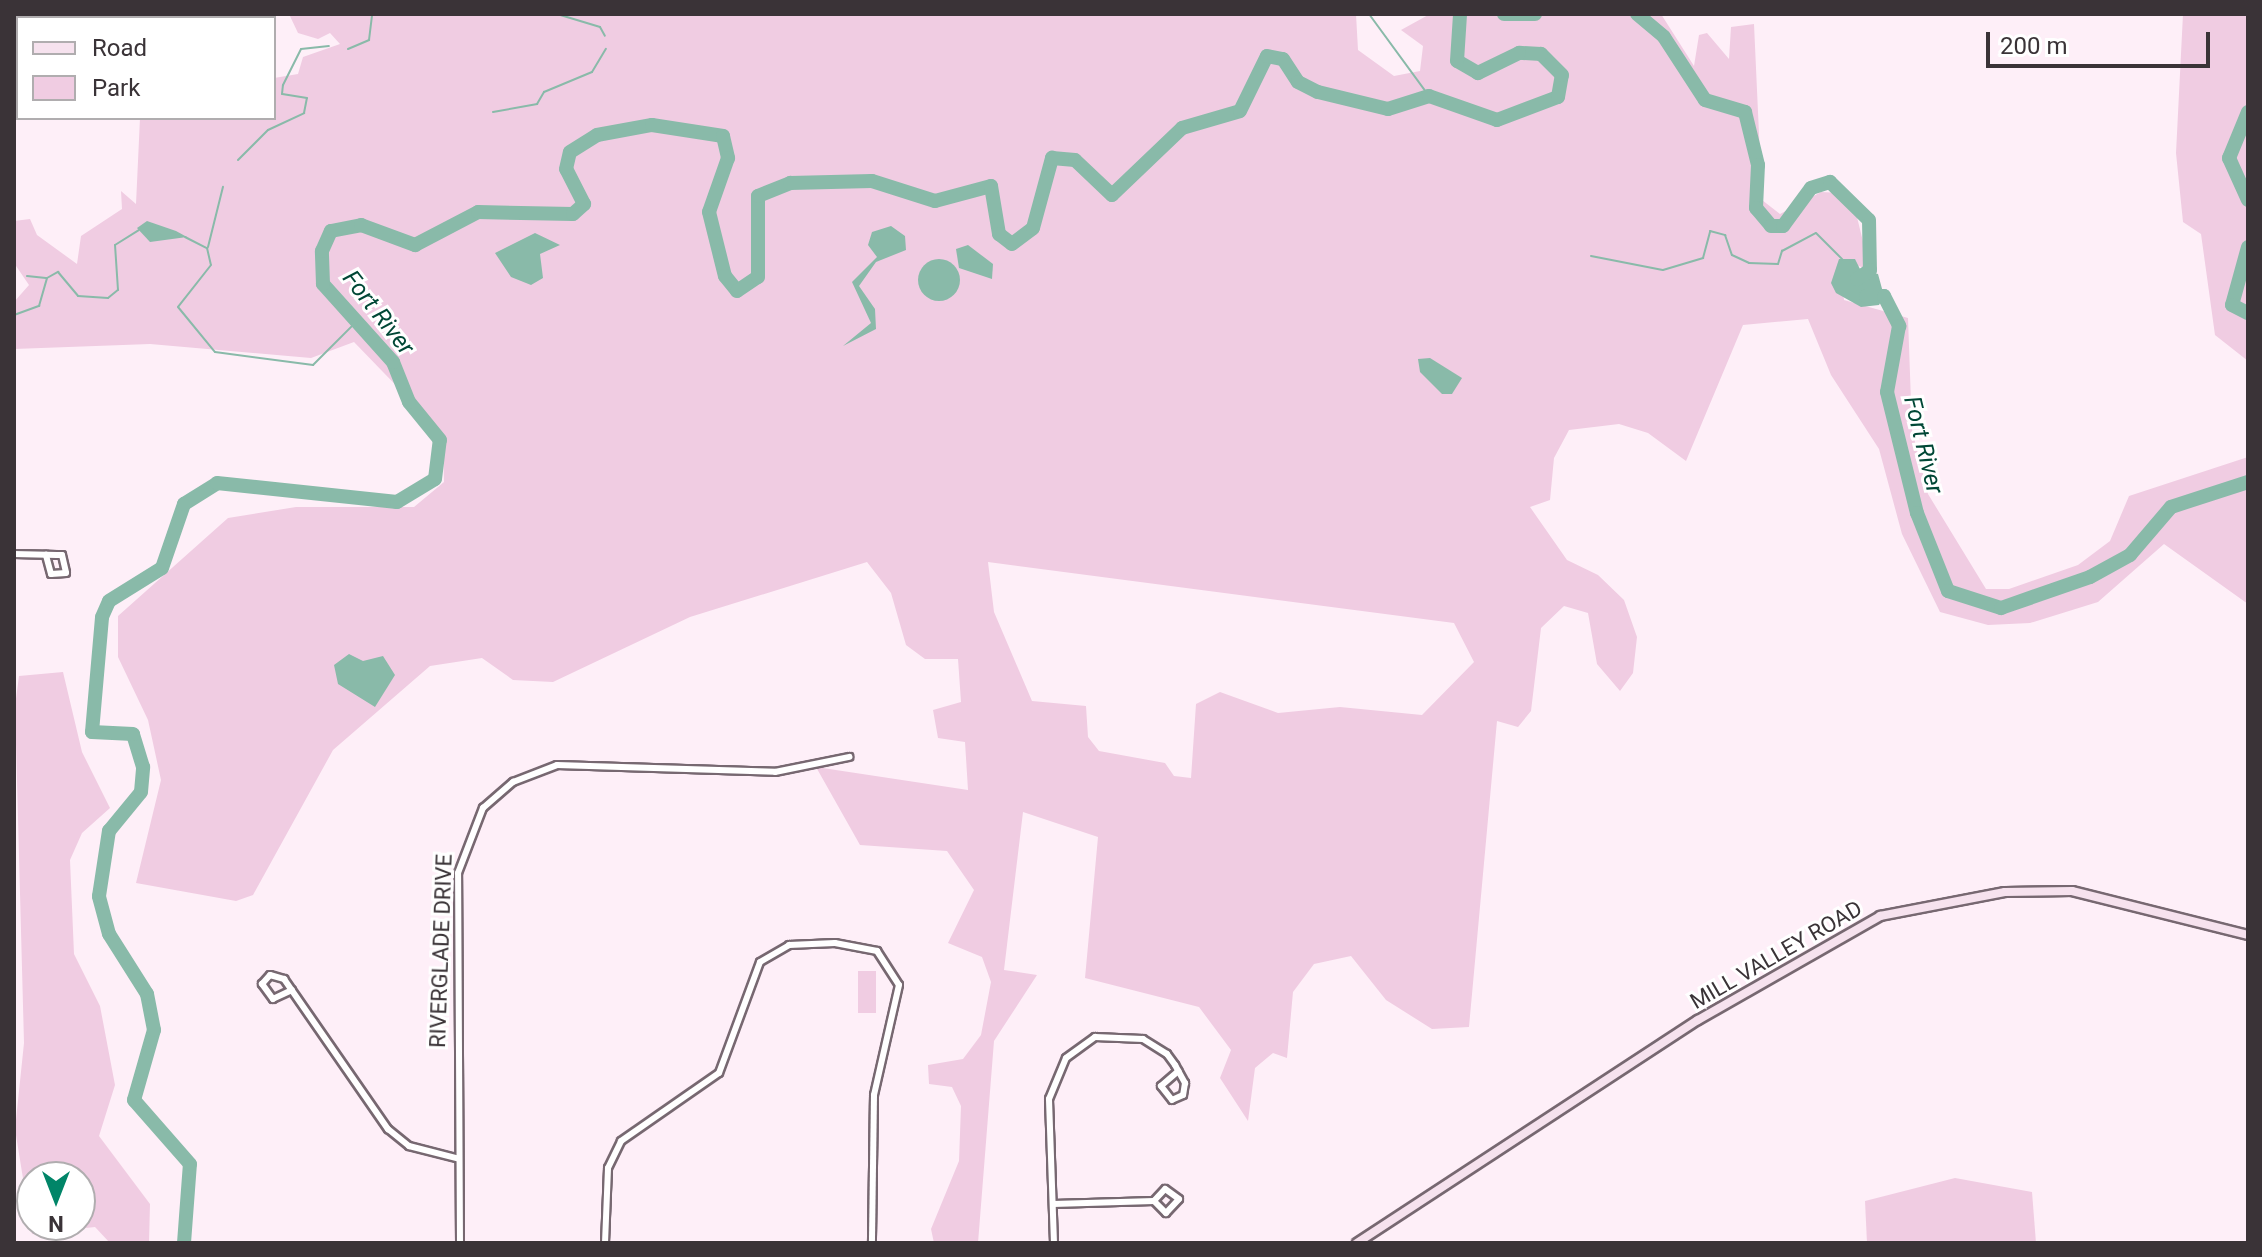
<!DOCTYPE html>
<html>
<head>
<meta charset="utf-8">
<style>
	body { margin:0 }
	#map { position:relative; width:2262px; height:1257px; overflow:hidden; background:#feeff8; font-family:Roboto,sans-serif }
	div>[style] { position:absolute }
	.green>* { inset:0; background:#f0cce2; transform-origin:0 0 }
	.water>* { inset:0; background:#89baa9 }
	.round { border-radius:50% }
	.stream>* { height:2px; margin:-1px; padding:0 1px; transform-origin:1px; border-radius:1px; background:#89baa9 }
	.river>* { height:14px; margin:-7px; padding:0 7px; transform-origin:7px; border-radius:7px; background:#89baa9 }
	.roads { filter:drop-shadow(2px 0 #776871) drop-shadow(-2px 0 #776871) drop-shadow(0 2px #776871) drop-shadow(0 -2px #776871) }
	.street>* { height:6px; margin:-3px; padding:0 3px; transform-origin:3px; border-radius:3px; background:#fff }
	.secondary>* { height:8px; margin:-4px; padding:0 4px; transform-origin:4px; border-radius:4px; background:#f6e2ee }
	span { translate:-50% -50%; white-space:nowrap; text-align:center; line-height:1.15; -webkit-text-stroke:6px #fff; paint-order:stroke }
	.street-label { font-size:22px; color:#3a3337 }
	.water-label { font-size:24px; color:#004736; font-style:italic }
	.frame { position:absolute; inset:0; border:16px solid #3a3337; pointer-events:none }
	.legend { position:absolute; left:16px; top:16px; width:260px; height:104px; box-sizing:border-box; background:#fff; border:2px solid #b0adaf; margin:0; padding:10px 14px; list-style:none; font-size:24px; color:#3a3337 }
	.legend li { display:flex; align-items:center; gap:16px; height:40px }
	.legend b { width:40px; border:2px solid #b0adaf }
	.north { position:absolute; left:16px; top:1161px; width:80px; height:80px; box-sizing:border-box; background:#fff; border:2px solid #b0adaf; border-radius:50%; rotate:180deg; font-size:22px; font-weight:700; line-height:32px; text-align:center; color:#3a3337 }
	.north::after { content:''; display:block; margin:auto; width:28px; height:36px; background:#018568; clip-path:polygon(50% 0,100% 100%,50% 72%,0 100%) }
	.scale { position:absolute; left:1986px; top:32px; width:224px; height:36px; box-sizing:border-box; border:4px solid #3a3337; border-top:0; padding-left:10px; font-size:24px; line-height:28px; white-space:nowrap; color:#3a3337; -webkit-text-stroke:6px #fff; paint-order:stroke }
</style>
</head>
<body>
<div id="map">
	<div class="green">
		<div style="clip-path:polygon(evenodd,289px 14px,1356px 14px,1358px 50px,1394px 76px,1420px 71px,1423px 46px,1401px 30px,1430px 14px,1661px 14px,1694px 66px,1699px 35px,1707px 33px,1729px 59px,1731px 27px,1754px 24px,1762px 200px,1780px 214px,1821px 192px,1842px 193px,1856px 213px,1870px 270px,1839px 259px,1844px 300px,1908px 318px,1912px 430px,1928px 494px,1986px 589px,2009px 589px,2078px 565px,2110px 541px,2129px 496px,2248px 457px,2248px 604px,2164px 544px,2098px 602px,2030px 623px,1988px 625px,1940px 612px,1902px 534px,1879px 449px,1831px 375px,1808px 319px,1743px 325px,1686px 461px,1648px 433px,1619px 424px,1569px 430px,1554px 458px,1550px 500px,1530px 507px,1567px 560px,1598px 575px,1624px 600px,1637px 637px,1633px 673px,1620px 691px,1597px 664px,1588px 613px,1564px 606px,1541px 628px,1531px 711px,1518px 727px,1497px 721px,1469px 1027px,1432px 1029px,1386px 1000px,1351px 956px,1314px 964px,1293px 992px,1287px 1058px,1273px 1053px,1255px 1068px,1248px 1121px,1220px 1078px,1231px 1050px,1199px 1007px,1085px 978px,1098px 837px,1023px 812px,1004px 970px,1037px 975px,994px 1041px,978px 1243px,934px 1243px,931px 1229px,959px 1161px,961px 1106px,952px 1087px,929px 1084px,928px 1065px,963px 1059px,981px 1035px,991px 982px,982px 957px,948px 943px,974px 890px,947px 851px,860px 845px,816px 767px,968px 790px,965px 742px,938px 738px,933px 710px,961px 702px,958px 659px,925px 659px,906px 645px,891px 593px,867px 562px,690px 617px,553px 682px,513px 680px,482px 658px,430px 666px,333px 750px,253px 895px,236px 901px,136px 883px,161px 780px,148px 720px,118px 657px,118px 616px,228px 518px,296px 507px,414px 507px,444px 482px,443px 434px,354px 342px,311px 358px,150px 344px,14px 349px,14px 302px,29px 285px,14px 263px,14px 221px,30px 219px,37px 235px,77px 264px,81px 236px,122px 209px,121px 191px,136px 204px,140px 118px,274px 118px,274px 78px,298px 74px,303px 57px,340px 44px,330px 33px,318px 39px,298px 33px,289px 14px,988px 562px,1454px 623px,1474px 662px,1422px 715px,1340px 707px,1278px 713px,1220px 692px,1196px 704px,1191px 778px,1174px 776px,1165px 763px,1099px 751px,1088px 737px,1086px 706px,1032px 701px,994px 612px,988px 562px)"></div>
		<div style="clip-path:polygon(2183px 14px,2248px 14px,2248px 361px,2215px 335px,2201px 234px,2183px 222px,2176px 153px)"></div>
		<div style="clip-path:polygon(evenodd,63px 672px,82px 752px,110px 808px,82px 833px,70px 860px,74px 954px,100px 1006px,115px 1085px,99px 1136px,150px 1204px,149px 1243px,110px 1243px,95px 1227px,32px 1234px,15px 1129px,24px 1043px,15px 706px,19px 676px,63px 672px,32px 1177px,80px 1177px,80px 1225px,32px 1225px,32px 1177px)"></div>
		<div style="left:858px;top:971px;width:18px;height:42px"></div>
		<div style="clip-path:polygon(1955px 1178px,2032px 1192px,2036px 1243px,1867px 1243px,1865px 1201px)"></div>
	</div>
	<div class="water">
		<div style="clip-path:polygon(147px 221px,176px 231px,187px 237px,150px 242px,137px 228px)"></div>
		<div style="clip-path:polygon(891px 226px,905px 236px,906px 250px,876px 262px,859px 286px,875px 309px,876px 329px,843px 346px,871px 323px,852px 282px,877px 257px,868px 245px,872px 232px)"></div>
		<div style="clip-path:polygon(535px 233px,560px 245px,540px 254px,543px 278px,531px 285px,511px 277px,495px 253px)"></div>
		<div style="clip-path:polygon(968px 245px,993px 264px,992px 279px,959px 268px,956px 249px)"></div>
		<div style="clip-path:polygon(1839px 259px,1855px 259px,1860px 269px,1878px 274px,1884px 296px,1879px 305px,1861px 307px,1836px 293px,1831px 283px)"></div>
		<div class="round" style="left:918px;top:259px;width:42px;height:42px"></div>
		<div style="clip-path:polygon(1430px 358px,1462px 378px,1452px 394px,1442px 394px,1420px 372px,1418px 359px)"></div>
		<div style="clip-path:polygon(349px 654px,363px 661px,383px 656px,395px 675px,375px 707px,338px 684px,334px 665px)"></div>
	</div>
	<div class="stream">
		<div style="left:557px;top:14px;width:45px;rotate:16.8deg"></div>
		<div style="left:600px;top:27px;width:10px;rotate:61deg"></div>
		<div style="left:1369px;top:14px;width:102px;rotate:53.8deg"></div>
		<div style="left:348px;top:49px;width:23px;rotate:-23deg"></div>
		<div style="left:369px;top:40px;width:26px;rotate:-83deg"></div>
		<div style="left:493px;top:112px;width:45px;rotate:-10.3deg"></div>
		<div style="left:537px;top:104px;width:14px;rotate:-60deg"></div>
		<div style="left:544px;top:92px;width:52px;rotate:-22.6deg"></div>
		<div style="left:592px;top:72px;width:27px;rotate:-59deg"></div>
		<div style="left:238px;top:160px;width:42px;rotate:-45deg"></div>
		<div style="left:268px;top:130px;width:40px;rotate:-25deg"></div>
		<div style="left:304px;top:113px;width:15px;rotate:-79deg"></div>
		<div style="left:307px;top:98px;width:25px;rotate:-171deg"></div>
		<div style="left:282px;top:94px;width:9px;rotate:-84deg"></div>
		<div style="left:283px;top:85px;width:40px;rotate:-63.4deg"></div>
		<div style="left:301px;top:49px;width:28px;rotate:-6deg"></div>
		<div style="left:185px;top:237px;width:25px;rotate:27deg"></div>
		<div style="left:207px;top:248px;width:17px;rotate:77deg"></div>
		<div style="left:211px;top:265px;width:53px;rotate:128.2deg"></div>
		<div style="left:178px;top:307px;width:58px;rotate:50.6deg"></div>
		<div style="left:215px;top:352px;width:99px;rotate:7.6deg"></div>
		<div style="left:313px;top:365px;width:61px;rotate:-45deg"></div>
		<div style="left:208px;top:247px;width:62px;rotate:-76deg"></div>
		<div style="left:1591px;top:256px;width:73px;rotate:11deg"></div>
		<div style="left:1663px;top:270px;width:42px;rotate:-16.7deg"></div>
		<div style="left:1703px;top:258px;width:28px;rotate:-75deg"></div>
		<div style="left:1710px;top:231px;width:16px;rotate:15deg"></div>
		<div style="left:1725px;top:235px;width:21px;rotate:71deg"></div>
		<div style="left:1732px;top:255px;width:19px;rotate:25deg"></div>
		<div style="left:1749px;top:263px;width:29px;rotate:2deg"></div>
		<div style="left:1778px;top:264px;width:14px;rotate:-73deg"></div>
		<div style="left:1782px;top:251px;width:38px;rotate:-28deg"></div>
		<div style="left:1816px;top:233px;width:37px;rotate:45deg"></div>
		<div style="left:27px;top:276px;width:19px;rotate:6deg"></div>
		<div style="left:14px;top:315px;width:27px;rotate:-20deg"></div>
		<div style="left:39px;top:306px;width:29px;rotate:-74deg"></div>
		<div style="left:47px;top:278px;width:13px;rotate:-29deg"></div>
		<div style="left:58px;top:272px;width:31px;rotate:50deg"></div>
		<div style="left:78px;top:296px;width:30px;rotate:4deg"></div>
		<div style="left:108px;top:298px;width:13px;rotate:-39deg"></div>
		<div style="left:118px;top:290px;width:45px;rotate:-93.8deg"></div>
		<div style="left:115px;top:245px;width:28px;rotate:-32deg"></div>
	</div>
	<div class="river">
		<div style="left:1504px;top:14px;width:31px"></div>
		<div style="left:1637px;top:14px;width:35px;rotate:40deg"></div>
		<div style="left:1664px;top:37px;width:75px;rotate:56.9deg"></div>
		<div style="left:1705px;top:100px;width:42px;rotate:16.7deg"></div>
		<div style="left:1745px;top:112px;width:55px;rotate:76.2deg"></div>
		<div style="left:1758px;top:165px;width:43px;rotate:92.7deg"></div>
		<div style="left:1756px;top:208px;width:23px;rotate:50deg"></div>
		<div style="left:1771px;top:226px;width:12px"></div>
		<div style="left:1783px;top:226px;width:47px;rotate:-53.6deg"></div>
		<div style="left:1811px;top:188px;width:20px;rotate:-18deg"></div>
		<div style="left:1830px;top:182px;width:54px;rotate:44.3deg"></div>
		<div style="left:1869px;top:220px;width:50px;rotate:88.9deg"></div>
		<div style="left:1870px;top:270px;width:16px;rotate:145deg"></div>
		<div style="left:2248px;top:112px;width:50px;rotate:112.4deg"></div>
		<div style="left:2229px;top:158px;width:46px;rotate:65.7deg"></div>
		<div style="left:2248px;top:247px;width:60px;rotate:105.4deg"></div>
		<div style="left:2232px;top:305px;width:18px;rotate:27deg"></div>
		<div style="left:1866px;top:296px;width:18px"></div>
		<div style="left:1884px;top:296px;width:34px;rotate:63deg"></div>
		<div style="left:1899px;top:326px;width:67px;rotate:100.3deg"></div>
		<div style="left:1887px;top:392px;width:125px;rotate:76.1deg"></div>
		<div style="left:1917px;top:513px;width:84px;rotate:68.3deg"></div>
		<div style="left:1948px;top:591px;width:56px;rotate:17.8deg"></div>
		<div style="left:2001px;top:608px;width:94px;rotate:-19.2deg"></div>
		<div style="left:2090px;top:577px;width:46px;rotate:-28.8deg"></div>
		<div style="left:2130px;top:555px;width:63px;rotate:-49.5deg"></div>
		<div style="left:2171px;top:507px;width:81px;rotate:-18deg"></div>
		<div style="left:184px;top:1243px;width:79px;rotate:-85.7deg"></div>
		<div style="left:190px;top:1164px;width:85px;rotate:-131.2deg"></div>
		<div style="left:134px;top:1100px;width:73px;rotate:-74.1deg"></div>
		<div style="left:154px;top:1030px;width:37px;rotate:-101deg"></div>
		<div style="left:147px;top:994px;width:71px;rotate:-122.3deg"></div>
		<div style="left:109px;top:934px;width:39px;rotate:-105deg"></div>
		<div style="left:99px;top:896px;width:66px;rotate:-81.3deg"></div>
		<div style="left:109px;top:831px;width:50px;rotate:-50.6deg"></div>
		<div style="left:141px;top:792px;width:25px;rotate:-85deg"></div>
		<div style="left:143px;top:767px;width:34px;rotate:-107deg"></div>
		<div style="left:133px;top:734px;width:41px;rotate:-177.2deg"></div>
		<div style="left:92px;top:732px;width:115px;rotate:-85deg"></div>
		<div style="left:102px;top:617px;width:17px;rotate:-66deg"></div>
		<div style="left:109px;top:601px;width:62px;rotate:-31.9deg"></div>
		<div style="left:162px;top:568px;width:68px;rotate:-71deg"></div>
		<div style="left:184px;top:504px;width:39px;rotate:-32deg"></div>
		<div style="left:217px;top:483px;width:181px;rotate:6deg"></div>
		<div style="left:397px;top:502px;width:44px;rotate:-31.2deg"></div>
		<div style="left:435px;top:479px;width:39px;rotate:-83deg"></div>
		<div style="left:440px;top:440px;width:49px;rotate:-129.2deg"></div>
		<div style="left:409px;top:402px;width:43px;rotate:-111.8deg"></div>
		<div style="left:393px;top:362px;width:105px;rotate:-131.9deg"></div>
		<div style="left:323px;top:284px;width:33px;rotate:-92deg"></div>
		<div style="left:322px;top:251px;width:22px;rotate:-66deg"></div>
		<div style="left:331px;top:231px;width:31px;rotate:-11deg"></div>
		<div style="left:361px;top:225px;width:58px;rotate:20.3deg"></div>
		<div style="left:415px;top:245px;width:71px;rotate:-27.6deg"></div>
		<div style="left:478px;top:212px;width:95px;rotate:1.2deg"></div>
		<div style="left:573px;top:214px;width:15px;rotate:-42deg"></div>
		<div style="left:584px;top:204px;width:39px;rotate:-117deg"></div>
		<div style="left:566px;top:169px;width:17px;rotate:-77deg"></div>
		<div style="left:570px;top:152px;width:32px;rotate:-32deg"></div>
		<div style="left:597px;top:135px;width:56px;rotate:-10.3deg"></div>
		<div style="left:652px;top:125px;width:72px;rotate:8.8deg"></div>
		<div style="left:723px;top:136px;width:23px;rotate:77deg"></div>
		<div style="left:728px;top:158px;width:57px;rotate:109.4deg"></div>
		<div style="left:709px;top:212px;width:66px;rotate:76deg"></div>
		<div style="left:725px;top:276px;width:19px;rotate:51deg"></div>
		<div style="left:737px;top:291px;width:25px;rotate:-34deg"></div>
		<div style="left:758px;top:277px;width:81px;rotate:-90deg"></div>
		<div style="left:758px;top:196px;width:35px;rotate:-22deg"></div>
		<div style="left:790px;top:183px;width:82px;rotate:-1.4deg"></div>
		<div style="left:872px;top:181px;width:66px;rotate:17.6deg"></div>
		<div style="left:935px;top:201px;width:58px;rotate:-15deg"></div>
		<div style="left:991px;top:186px;width:49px;rotate:80.5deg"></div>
		<div style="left:999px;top:234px;width:16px;rotate:38deg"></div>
		<div style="left:1012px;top:244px;width:26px;rotate:-37deg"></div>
		<div style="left:1033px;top:228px;width:73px;rotate:-74.8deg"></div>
		<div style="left:1052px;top:158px;width:23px;rotate:5deg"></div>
		<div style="left:1075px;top:160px;width:51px;rotate:43.4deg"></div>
		<div style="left:1112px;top:195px;width:97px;rotate:-43.7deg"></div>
		<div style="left:1182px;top:128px;width:60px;rotate:-16.3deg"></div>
		<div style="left:1240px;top:111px;width:61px;rotate:-63.9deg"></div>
		<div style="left:1267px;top:56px;width:16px;rotate:11deg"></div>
		<div style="left:1283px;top:59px;width:27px;rotate:57deg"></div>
		<div style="left:1298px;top:82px;width:22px;rotate:27deg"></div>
		<div style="left:1318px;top:92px;width:72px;rotate:13.7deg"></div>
		<div style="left:1388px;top:109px;width:43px;rotate:-17.6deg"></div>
		<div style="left:1429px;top:96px;width:72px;rotate:19.4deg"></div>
		<div style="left:1497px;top:120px;width:65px;rotate:-20.7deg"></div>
		<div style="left:1558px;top:97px;width:22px;rotate:-80deg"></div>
		<div style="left:1562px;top:75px;width:30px;rotate:-135deg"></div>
		<div style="left:1541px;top:54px;width:22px;rotate:-177deg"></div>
		<div style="left:1519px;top:53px;width:46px;rotate:154deg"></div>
		<div style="left:1478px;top:73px;width:24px;rotate:-150deg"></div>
		<div style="left:1457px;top:61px;width:47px;rotate:-86.3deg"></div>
	</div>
	<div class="roads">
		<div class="street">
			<div style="left:14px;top:554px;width:43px;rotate:1.3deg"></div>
			<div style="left:57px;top:555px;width:5px"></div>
			<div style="left:62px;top:555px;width:18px;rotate:77deg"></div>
			<div style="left:66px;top:573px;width:15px;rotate:176deg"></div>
			<div style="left:51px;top:574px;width:20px;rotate:-105deg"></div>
			<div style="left:292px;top:990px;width:21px;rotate:155deg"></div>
			<div style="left:273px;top:999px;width:19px;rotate:-126deg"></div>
			<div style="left:262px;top:984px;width:12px;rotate:-48deg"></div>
			<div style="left:270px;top:975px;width:15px;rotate:16deg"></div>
			<div style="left:284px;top:979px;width:183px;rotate:55.3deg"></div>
			<div style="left:388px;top:1129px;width:27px;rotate:39deg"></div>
			<div style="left:409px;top:1146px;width:49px;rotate:14.3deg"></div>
			<div style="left:1053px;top:1204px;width:101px;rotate:-1.7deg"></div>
			<div style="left:1154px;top:1201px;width:17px;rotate:45deg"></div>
			<div style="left:1166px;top:1213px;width:19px;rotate:-47deg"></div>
			<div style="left:1179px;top:1199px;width:17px;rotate:-144deg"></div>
			<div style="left:1165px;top:1189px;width:16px;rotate:133deg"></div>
			<div style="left:460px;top:1243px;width:370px;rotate:-90.3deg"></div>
			<div style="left:458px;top:873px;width:70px;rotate:-69deg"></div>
			<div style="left:483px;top:808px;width:40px;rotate:-41deg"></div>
			<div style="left:513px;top:782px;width:47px;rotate:-21.1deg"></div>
			<div style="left:557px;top:765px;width:218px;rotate:1.8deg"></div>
			<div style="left:775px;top:772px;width:76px;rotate:-11.5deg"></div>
			<div style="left:605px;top:1243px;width:75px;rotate:-87.7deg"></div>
			<div style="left:608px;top:1168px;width:30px;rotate:-64deg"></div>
			<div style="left:621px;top:1141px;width:119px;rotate:-34.8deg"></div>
			<div style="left:719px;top:1073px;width:118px;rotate:-69.7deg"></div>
			<div style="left:760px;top:962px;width:34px;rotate:-30deg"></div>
			<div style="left:789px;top:945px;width:46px;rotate:-2.5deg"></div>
			<div style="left:835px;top:943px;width:43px;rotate:10.8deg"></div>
			<div style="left:877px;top:951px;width:40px;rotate:57.1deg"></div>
			<div style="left:899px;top:985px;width:113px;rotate:102.8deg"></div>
			<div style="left:874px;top:1095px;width:148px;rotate:90.8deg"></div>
			<div style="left:1054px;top:1243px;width:144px;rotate:-92deg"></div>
			<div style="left:1049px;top:1099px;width:44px;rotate:-67.5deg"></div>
			<div style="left:1066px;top:1058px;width:36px;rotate:-36deg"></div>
			<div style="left:1095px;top:1037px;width:48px;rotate:2.4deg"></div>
			<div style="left:1143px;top:1039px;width:28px;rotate:32deg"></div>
			<div style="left:1167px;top:1054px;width:14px;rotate:54deg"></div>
			<div style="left:1175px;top:1065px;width:21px;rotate:61deg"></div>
			<div style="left:1185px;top:1083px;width:12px;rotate:99deg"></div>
			<div style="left:1183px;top:1095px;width:12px;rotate:156deg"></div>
			<div style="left:1172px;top:1100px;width:18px;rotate:-128deg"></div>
			<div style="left:1161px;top:1086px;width:23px;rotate:-41deg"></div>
		</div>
		<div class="secondary">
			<div style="left:1357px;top:1243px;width:407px;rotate:-33.2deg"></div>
			<div style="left:1698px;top:1020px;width:210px;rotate:-29.7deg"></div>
			<div style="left:1880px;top:916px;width:127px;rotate:-10.9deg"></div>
			<div style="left:2005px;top:892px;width:67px;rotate:-0.9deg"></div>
			<div style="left:2072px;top:891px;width:181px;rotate:14deg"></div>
		</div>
	</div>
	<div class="street-label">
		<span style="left:441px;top:951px;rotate:-88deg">RIVERGLADE DRIVE</span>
		<span style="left:1776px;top:955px;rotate:-30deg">MILL VALLEY ROAD</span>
	</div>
	<div class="water-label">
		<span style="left:378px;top:313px;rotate:52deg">Fort River</span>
		<span style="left:1923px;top:445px;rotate:76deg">Fort River</span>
	</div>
	<div class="frame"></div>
	<ul class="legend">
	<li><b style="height:10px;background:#f6e2ee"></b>Road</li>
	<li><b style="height:22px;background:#f0cce2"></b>Park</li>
	</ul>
	<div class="north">N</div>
	<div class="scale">200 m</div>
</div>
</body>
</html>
